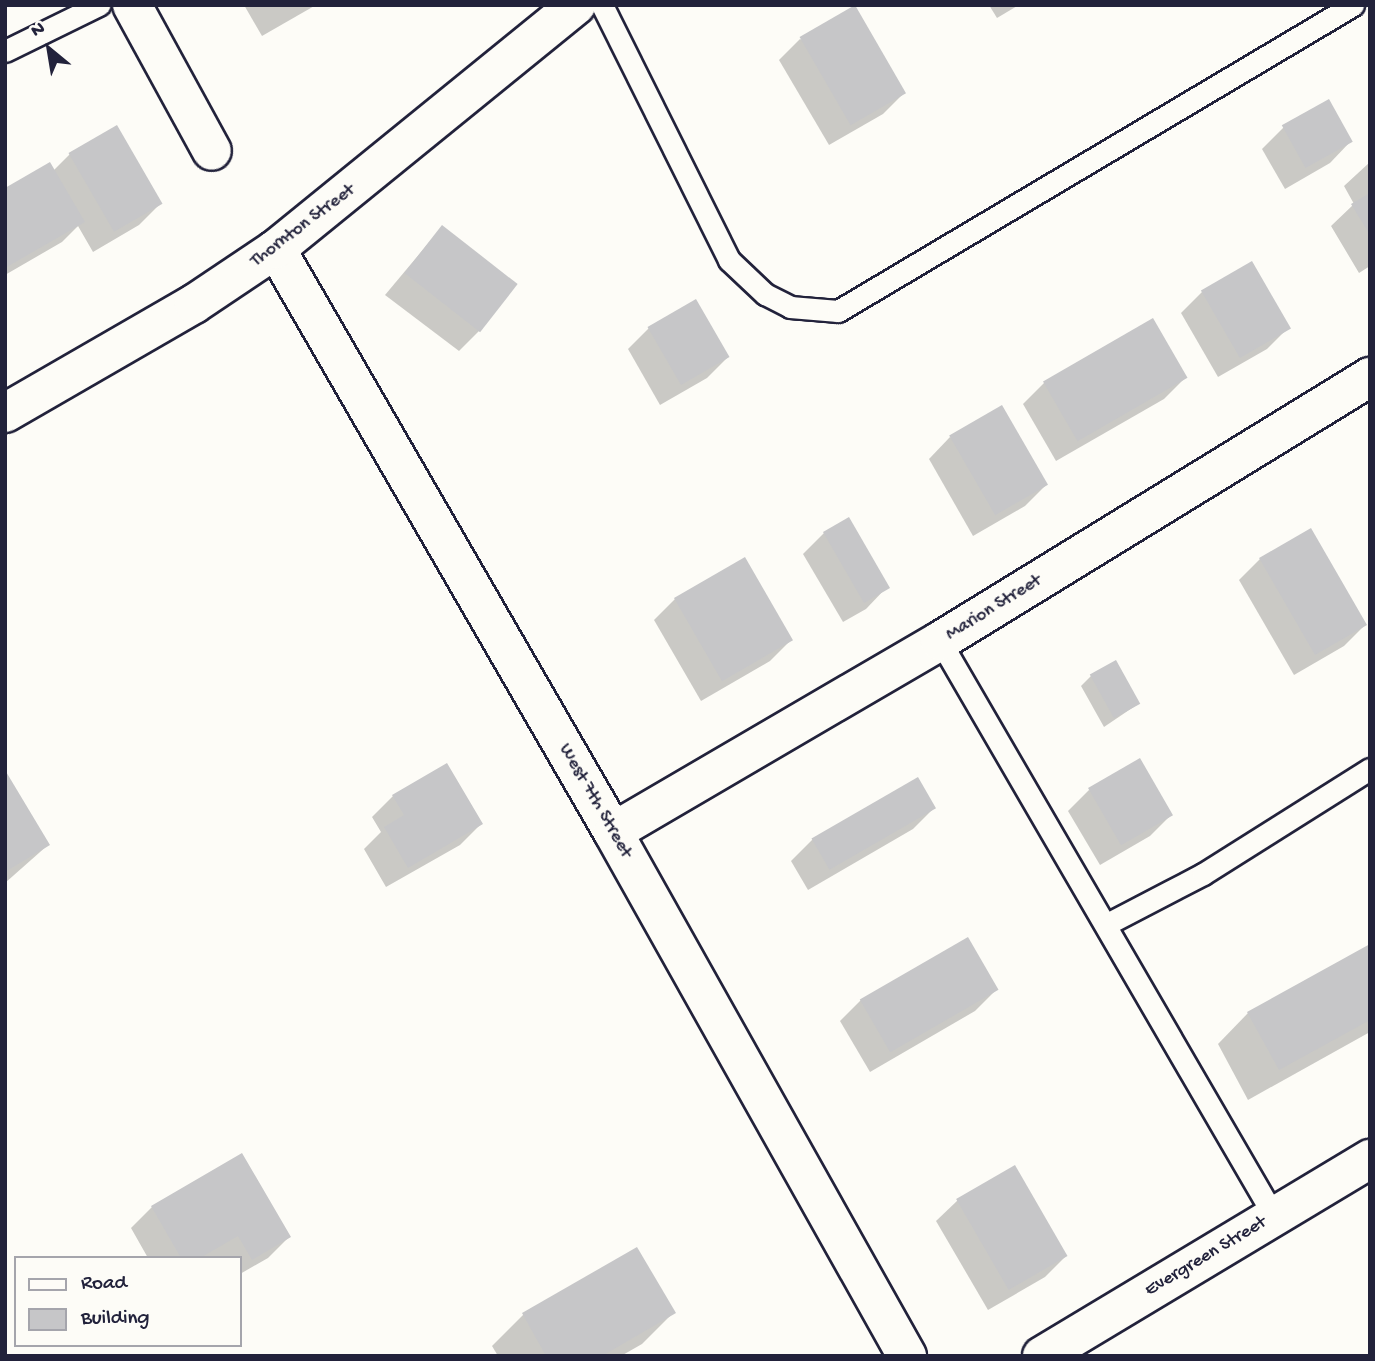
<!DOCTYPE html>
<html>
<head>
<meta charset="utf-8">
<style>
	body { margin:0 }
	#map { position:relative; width:1375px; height:1361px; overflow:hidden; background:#fdfcf7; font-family:"Gochi Hand",sans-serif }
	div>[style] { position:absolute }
	.shadow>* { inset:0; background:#0003 }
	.building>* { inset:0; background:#c6c6c8; transform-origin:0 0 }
	.roads { filter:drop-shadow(2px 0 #22223b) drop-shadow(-2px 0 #22223b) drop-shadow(0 2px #22223b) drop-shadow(0 -2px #22223b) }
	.service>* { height:21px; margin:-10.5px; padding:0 10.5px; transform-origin:10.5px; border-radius:10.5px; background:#fdfcf7 }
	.minor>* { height:38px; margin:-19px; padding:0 19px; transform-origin:19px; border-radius:19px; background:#fdfcf7 }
	.tertiary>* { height:38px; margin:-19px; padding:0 19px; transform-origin:19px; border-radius:19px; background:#fdfcf7 }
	span { translate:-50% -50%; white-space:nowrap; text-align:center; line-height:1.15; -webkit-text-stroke:5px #fdfcf7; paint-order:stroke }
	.street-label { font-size:19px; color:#22223b }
	.frame { position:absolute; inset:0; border:7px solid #22223b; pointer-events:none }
	.legend { position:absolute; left:14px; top:1256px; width:228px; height:91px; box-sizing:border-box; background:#fdfcf7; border:2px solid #a5a5ac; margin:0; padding:9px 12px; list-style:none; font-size:21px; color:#22223b }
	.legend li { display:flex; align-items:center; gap:14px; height:35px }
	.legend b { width:35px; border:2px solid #a5a5ac }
	.north { position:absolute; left:14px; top:14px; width:70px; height:70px; -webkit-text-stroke:5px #fdfcf7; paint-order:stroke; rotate:330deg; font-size:19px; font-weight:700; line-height:28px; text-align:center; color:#22223b }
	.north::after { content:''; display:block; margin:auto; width:24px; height:32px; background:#22223b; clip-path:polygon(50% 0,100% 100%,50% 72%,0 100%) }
</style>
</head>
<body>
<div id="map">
	<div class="shadow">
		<div style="clip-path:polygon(244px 5px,316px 5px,262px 36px)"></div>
		<div style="clip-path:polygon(989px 5px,1019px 5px,997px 18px)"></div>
		<div style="clip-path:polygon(800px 39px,904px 93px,883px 114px,829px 145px,779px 60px)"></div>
		<div style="clip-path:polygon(1328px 102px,1351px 141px,1330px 163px,1285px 189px,1262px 149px,1283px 128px)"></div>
		<div style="clip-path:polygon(116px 128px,160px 204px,139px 225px,93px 252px,78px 226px,62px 242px,5px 275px,5px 190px,53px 171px,70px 154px)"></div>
		<div style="clip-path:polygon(1370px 162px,1370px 266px,1359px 273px,1331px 226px,1354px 204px,1344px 186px)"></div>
		<div style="clip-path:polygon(442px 227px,480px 330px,459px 351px,385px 295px)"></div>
		<div style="clip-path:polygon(1202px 292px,1288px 328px,1267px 349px,1218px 377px,1181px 313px)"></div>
		<div style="clip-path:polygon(649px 328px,728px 357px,707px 378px,660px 405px,628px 349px)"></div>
		<div style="clip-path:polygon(1185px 378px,1164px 399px,1056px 461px,1023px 404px,1044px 383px)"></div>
		<div style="clip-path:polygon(950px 437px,1046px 485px,1025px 506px,973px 536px,929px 459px)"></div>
		<div style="clip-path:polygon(824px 533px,887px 587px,866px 609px,843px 622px,803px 554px)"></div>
		<div style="clip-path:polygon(1260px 559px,1365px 625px,1344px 646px,1294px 675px,1239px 580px)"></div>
		<div style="clip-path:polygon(675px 599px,791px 640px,770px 661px,701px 701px,654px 620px)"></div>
		<div style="clip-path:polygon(1091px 676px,1138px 704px,1104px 727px,1081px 686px)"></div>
		<div style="clip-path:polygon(5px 773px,48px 845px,5px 883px)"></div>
		<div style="clip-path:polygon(1089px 790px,1171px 815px,1150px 836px,1100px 865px,1068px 811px)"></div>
		<div style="clip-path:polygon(393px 796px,481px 824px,460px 845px,386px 887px,364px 849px,381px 832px,372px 817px)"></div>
		<div style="clip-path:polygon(934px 808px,913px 829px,808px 890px,791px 861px,812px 840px)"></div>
		<div style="clip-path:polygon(1370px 946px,1370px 1032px,1248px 1100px,1218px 1044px,1248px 1013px)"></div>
		<div style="clip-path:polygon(996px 990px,975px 1011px,870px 1072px,840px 1021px,861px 1000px)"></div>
		<div style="clip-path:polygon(958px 1200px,1066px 1256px,1045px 1277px,988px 1310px,936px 1221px)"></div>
		<div style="clip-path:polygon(152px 1207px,289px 1237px,268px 1258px,240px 1274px,240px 1258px,148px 1258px,131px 1228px)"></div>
		<div style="clip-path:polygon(637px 1249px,673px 1313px,642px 1344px,621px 1356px,498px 1356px,492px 1346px,523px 1315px)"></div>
	</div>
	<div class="building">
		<div style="left:855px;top:5px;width:102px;height:64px;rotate:60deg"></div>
		<div style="left:1329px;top:99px;width:49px;height:54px;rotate:61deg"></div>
		<div style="left:117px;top:125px;width:91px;height:56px;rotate:60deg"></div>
		<div style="clip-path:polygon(50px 162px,85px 222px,5px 268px,5px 188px)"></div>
		<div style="clip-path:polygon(1370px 193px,1370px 235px,1351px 204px)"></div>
		<div style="left:442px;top:225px;width:96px;height:61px;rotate:38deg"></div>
		<div style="left:1252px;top:261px;width:78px;height:59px;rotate:60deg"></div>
		<div style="left:696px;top:299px;width:67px;height:56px;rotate:60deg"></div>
		<div style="left:1153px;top:318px;width:69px;height:127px;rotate:60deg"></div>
		<div style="left:1002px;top:405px;width:92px;height:61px;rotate:60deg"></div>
		<div style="left:849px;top:517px;width:82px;height:30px;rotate:60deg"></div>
		<div style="left:1311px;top:528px;width:112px;height:60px;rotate:60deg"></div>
		<div style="left:745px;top:557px;width:96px;height:82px;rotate:60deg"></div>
		<div style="left:1116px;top:660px;width:50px;height:30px;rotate:61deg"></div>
		<div style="left:1140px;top:758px;width:66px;height:60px;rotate:60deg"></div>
		<div style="clip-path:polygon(447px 763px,483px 824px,408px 868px,384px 827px,404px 815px,392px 795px)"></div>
		<div style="clip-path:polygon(5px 770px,50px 845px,5px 872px)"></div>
		<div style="left:918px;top:777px;width:36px;height:123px;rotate:60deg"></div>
		<div style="left:968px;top:937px;width:61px;height:125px;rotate:60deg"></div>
		<div style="clip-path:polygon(1370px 944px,1370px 1020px,1279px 1070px,1247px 1012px)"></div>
		<div style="clip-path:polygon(242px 1153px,291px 1237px,252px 1260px,238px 1236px,200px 1258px,181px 1258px,151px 1206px)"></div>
		<div style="left:1015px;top:1165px;width:105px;height:68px;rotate:60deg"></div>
		<div style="clip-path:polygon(637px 1247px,676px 1313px,602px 1356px,546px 1356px,522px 1313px)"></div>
	</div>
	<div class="roads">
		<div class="service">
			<div style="left:602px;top:5px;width:285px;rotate:63.5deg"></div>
			<div style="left:729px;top:260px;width:50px;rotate:43.4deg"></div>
			<div style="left:765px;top:294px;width:28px;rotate:27deg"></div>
			<div style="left:790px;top:307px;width:48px;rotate:4.8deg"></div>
			<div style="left:838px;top:311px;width:599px;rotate:-30.72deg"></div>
			<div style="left:5px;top:51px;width:105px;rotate:-26.1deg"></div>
			<div style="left:940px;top:641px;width:665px;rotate:59.85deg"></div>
			<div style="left:1107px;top:924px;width:108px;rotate:-27.5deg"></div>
			<div style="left:1203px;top:874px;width:197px;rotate:-32.2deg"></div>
		</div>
		<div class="minor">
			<div style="left:132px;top:5px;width:166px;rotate:61.3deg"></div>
			<div style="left:276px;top:249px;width:673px;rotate:59.97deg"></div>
			<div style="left:613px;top:832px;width:601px;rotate:60.7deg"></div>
			<div style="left:613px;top:832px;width:379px;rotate:-30.3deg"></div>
			<div style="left:940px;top:641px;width:505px;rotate:-31.55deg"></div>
			<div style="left:1042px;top:1356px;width:383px;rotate:-31deg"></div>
		</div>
		<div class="tertiary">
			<div style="left:5px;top:413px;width:218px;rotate:-30deg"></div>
			<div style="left:194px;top:304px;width:99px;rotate:-33.9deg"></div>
			<div style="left:276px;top:249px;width:387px;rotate:-39.1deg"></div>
		</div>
	</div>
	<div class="street-label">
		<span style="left:303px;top:226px;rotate:-37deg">Thornton Street</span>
		<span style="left:994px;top:608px;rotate:-32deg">Marion Street</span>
		<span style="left:595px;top:801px;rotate:60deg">West 7th Street</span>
		<span style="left:1206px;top:1257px;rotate:-31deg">Evergreen Street</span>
	</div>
	<div class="frame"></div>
	<ul class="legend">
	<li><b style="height:9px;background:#fdfcf7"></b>Road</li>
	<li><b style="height:19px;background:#c6c6c8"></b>Building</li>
	</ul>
	<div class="north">N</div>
</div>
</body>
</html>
